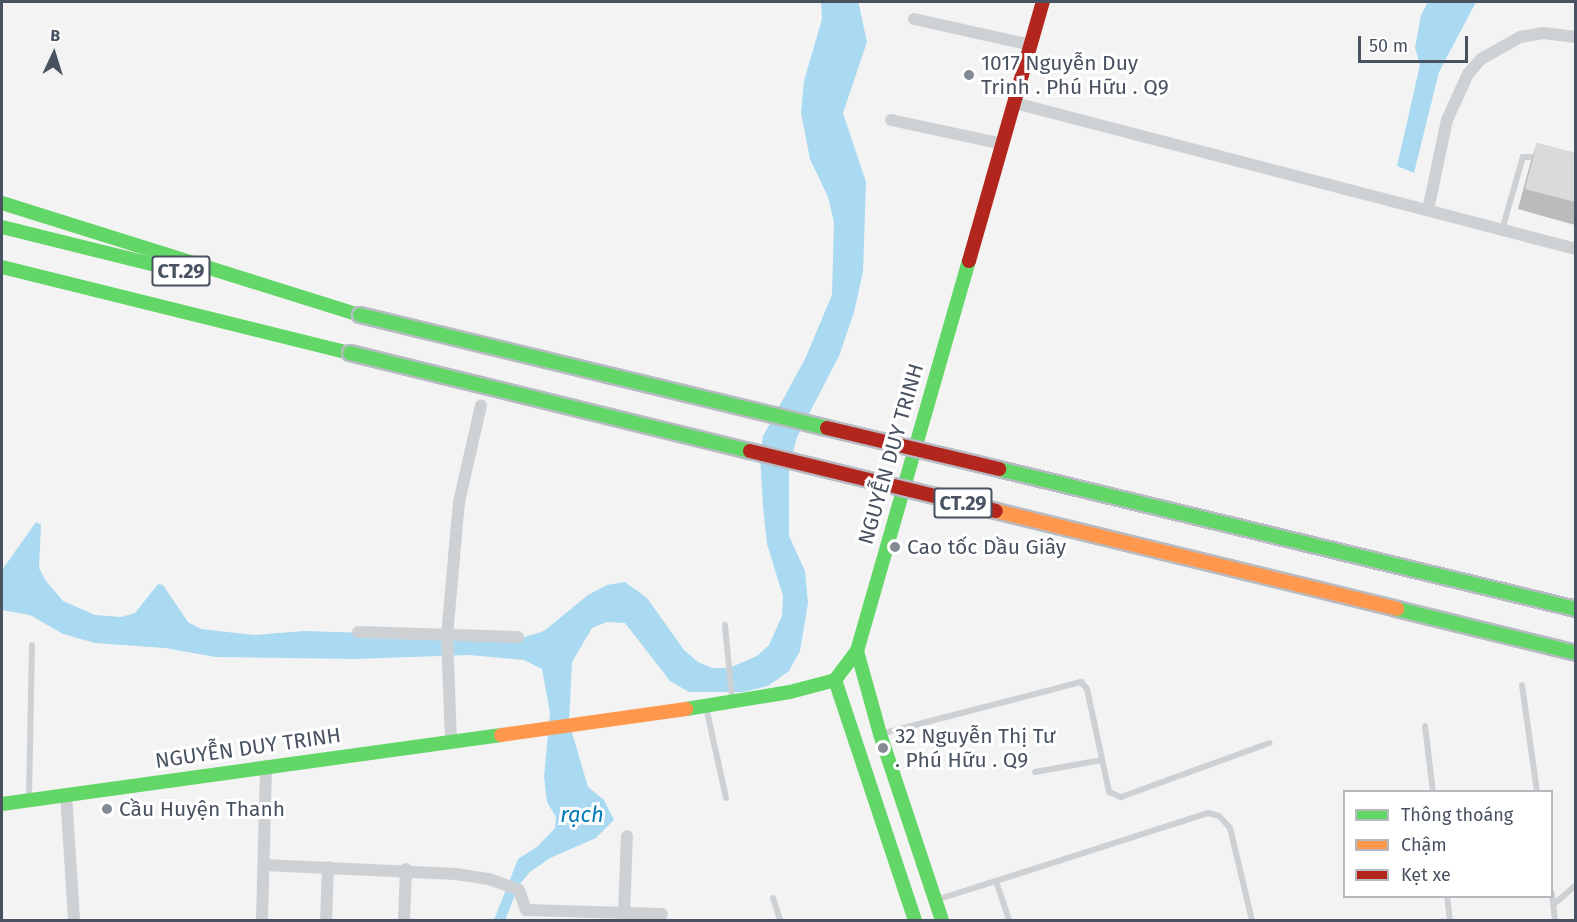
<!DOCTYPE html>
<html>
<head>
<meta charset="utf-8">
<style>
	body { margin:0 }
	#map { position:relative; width:1577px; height:922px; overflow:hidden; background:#f3f3f3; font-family:"Fira Sans",sans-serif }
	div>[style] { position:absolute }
	.water>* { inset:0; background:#a9daf2 }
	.lane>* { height:6px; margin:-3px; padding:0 3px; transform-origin:3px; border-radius:3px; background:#ced1d4 }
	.street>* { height:12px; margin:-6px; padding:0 6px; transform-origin:6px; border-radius:6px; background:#ced1d4 }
	.fast>* { height:14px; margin:-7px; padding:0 7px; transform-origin:7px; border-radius:7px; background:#63d668 }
	.slow>* { height:14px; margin:-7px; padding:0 7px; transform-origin:7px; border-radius:7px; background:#ff974d }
	.jam>* { height:14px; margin:-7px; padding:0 7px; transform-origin:7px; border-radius:7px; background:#b3261e }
	.bridges { filter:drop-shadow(2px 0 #b7bbc3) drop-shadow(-2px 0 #b7bbc3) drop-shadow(0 2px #b7bbc3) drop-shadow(0 -2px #b7bbc3) }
	.fast-bridge>* { height:14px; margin:-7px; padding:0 7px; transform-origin:7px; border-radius:7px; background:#63d668 }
	.slow-bridge>* { height:14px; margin:-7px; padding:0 7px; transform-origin:7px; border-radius:7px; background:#ff974d }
	.jam-bridge>* { height:14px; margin:-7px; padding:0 7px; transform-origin:7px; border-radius:7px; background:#b3261e }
	.wall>* { inset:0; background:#bbbbbd }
	.building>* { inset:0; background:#dadadc }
	.dots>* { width:16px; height:16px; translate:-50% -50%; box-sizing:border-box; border:3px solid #fff; border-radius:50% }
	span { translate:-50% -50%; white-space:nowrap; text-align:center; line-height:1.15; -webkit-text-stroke:6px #fff; paint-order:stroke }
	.shield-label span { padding:2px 4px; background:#fff; border:2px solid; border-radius:4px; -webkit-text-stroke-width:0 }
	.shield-label { font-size:20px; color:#485261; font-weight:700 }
	.poi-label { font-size:21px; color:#485261 }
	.left { translate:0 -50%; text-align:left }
	.street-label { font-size:21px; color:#485261 }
	.water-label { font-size:22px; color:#037bb9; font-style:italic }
	.frame { position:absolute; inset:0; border:3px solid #485261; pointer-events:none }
	.legend { position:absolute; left:1343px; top:790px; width:210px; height:108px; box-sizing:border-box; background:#fff; border:2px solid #b6bac0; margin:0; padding:8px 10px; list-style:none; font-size:18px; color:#485261 }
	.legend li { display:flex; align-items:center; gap:12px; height:30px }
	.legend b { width:30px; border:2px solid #b6bac0 }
	.north { position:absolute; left:24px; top:24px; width:60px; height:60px; -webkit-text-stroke:4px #fff; paint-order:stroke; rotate:4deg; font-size:16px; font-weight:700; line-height:24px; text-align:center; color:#485261 }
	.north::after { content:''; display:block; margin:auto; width:21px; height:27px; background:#485261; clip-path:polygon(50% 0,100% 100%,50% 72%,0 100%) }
	.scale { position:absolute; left:1358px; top:36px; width:110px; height:27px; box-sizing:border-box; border:3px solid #485261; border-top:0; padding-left:8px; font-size:18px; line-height:21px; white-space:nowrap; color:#485261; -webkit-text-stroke:4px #fff; paint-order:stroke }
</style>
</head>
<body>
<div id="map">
	<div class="water">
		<div style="clip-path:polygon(821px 2px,858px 2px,859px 5px,867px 42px,843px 113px,866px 182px,863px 272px,854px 312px,839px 356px,797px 437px,789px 467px,789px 536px,805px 571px,808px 603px,800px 651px,789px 671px,768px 686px,743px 692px,689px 692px,670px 681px,625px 623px,607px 622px,592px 628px,572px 662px,569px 722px,588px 787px,604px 800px,614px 820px,596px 838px,550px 858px,530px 872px,519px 885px,505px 920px,494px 920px,518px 859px,537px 847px,555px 828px,556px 817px,547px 802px,544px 777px,550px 713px,542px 669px,524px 660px,469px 655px,354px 659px,215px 657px,165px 648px,95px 643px,63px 634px,30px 615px,2px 610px,2px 570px,36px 522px,41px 525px,39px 568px,46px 581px,63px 601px,95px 615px,121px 617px,135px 613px,158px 584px,163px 585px,188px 622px,201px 629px,254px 635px,304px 631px,522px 638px,544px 631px,588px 595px,607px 585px,625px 582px,647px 598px,684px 650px,698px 662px,712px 668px,729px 668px,757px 656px,769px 645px,782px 616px,783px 596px,767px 544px,763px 507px,760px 456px,763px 436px,805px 359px,832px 295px,834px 222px,828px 197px,810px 159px,801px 113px,804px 81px,822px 19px)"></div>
		<div style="clip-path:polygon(1428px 2px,1476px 2px,1439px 72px,1414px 173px,1397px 166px,1420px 65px,1415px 48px,1421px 15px)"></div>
	</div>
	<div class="lane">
		<div style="left:1502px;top:230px;width:76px;rotate:-74deg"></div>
		<div style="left:1523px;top:157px;width:17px"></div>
		<div style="left:725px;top:625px;width:74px;rotate:84.6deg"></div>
		<div style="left:1522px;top:685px;width:108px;rotate:82deg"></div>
		<div style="left:706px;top:707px;width:93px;rotate:77.6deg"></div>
		<div style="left:1425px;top:726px;width:66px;rotate:83.1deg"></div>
		<div style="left:880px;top:734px;width:208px;rotate:-14.5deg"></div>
		<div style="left:1081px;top:682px;width:9px;rotate:49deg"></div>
		<div style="left:1087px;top:689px;width:105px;rotate:77.9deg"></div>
		<div style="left:1109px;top:792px;width:13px;rotate:23deg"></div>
		<div style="left:1121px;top:797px;width:158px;rotate:-20deg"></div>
		<div style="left:1035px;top:772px;width:68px;rotate:-10.2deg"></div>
		<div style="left:29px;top:799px;width:154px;rotate:-88.9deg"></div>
		<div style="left:1552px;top:893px;width:27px;rotate:84deg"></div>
		<div style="left:1447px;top:896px;width:24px;rotate:83deg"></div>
		<div style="left:773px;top:898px;width:23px;rotate:72deg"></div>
		<div style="left:936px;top:900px;width:63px;rotate:-17.6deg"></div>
		<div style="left:1553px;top:905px;width:30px;rotate:-41deg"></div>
		<div style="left:1009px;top:920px;width:41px;rotate:-108.4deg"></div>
		<div style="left:996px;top:881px;width:223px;rotate:-17.8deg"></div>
		<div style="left:1208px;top:813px;width:11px;rotate:15deg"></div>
		<div style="left:1219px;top:816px;width:16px;rotate:47deg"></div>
		<div style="left:1230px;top:828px;width:95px;rotate:76.6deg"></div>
	</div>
	<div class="street">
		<div style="left:914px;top:19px;width:120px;rotate:12.5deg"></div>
		<div style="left:1015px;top:103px;width:580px;rotate:14.59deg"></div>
		<div style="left:891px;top:120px;width:115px;rotate:12.1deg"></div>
		<div style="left:1428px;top:210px;width:92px;rotate:-78.1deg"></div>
		<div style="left:1447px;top:120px;width:51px;rotate:-65.5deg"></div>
		<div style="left:1468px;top:74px;width:20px;rotate:-49deg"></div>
		<div style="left:1481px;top:59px;width:45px;rotate:-29.4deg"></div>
		<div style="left:1520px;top:37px;width:23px;rotate:-10deg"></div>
		<div style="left:1543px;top:33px;width:33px;rotate:7deg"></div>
		<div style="left:358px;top:632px;width:160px;rotate:1.8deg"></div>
		<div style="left:451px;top:740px;width:104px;rotate:-92.2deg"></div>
		<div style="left:447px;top:636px;width:79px;rotate:-84.9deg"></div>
		<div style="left:454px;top:557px;width:55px;rotate:-84.8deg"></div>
		<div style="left:459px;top:502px;width:99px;rotate:-77.2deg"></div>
		<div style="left:66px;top:795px;width:125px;rotate:86.3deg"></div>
		<div style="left:264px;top:865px;width:192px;rotate:2.7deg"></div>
		<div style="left:456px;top:874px;width:33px;rotate:9deg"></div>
		<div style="left:489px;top:879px;width:32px;rotate:20deg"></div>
		<div style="left:519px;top:890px;width:21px;rotate:71deg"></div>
		<div style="left:526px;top:910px;width:136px;rotate:1.7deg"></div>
		<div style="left:624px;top:913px;width:77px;rotate:-87.8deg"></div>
		<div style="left:262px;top:920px;width:154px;rotate:-88.5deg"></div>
		<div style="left:326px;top:920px;width:53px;rotate:-87.8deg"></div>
		<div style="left:404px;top:920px;width:51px;rotate:-87.8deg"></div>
	</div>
	<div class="fast">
		<div style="left:2px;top:203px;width:375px;rotate:17.4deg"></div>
		<div style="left:2px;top:227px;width:159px;rotate:13.9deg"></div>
		<div style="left:2px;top:267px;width:358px;rotate:13.9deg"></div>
		<div style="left:857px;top:651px;width:86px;rotate:74.5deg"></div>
		<div style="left:880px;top:734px;width:196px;rotate:71.6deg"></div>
		<div style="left:835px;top:680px;width:253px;rotate:71.6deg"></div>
		<div style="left:686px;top:709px;width:105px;rotate:-9.3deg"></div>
		<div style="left:790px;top:692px;width:47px;rotate:-14.9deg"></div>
		<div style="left:835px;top:680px;width:36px;rotate:-53deg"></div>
		<div style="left:857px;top:651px;width:406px;rotate:-74deg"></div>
		<div style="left:2px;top:804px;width:504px;rotate:-7.87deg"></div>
	</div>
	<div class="slow">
		<div style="left:501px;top:735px;width:187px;rotate:-8deg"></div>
	</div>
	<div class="jam">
		<div style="left:969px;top:261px;width:269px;rotate:-74.1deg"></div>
	</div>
	<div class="bridges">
		<div class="fast-bridge">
			<div style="left:360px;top:315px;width:480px;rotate:13.6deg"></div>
			<div style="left:350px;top:353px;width:412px;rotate:13.8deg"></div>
			<div style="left:999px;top:469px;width:594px;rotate:13.64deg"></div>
			<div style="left:1397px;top:609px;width:184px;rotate:13.8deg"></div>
		</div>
		<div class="slow-bridge">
			<div style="left:996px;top:511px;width:413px;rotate:13.7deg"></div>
		</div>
		<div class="jam-bridge">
			<div style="left:827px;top:428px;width:177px;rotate:13.4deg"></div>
			<div style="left:750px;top:451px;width:253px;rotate:13.7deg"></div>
		</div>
	</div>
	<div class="wall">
		<div style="clip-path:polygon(1537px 143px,1575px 153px,1575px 225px,1518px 209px,1530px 164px)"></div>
	</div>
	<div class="building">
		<div style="clip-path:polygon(1537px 143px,1575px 153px,1575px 202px,1525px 189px)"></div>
	</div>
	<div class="dots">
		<div style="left:969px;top:75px;background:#848a94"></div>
		<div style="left:895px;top:547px;background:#848a94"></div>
		<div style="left:883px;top:748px;background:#848a94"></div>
		<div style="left:107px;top:809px;background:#848a94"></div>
	</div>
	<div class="shield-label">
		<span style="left:181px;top:271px">CT.29</span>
		<span style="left:963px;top:503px">CT.29</span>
	</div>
	<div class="poi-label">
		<span class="left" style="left:981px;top:75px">1017 Nguyễn Duy<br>Trinh . Phú Hữu . Q9</span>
		<span class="left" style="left:907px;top:547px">Cao tốc Dầu Giây</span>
		<span class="left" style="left:895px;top:748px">32 Nguyễn Thị Tư<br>. Phú Hữu . Q9</span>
		<span class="left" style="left:119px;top:809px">Cầu Huyện Thanh</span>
	</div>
	<div class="street-label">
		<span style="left:891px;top:454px;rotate:-74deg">NGUYỄN DUY TRINH</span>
		<span style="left:248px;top:748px;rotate:-8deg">NGUYỄN DUY TRINH</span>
	</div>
	<div class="water-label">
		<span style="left:582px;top:815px">rạch</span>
	</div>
	<div class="frame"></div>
	<ul class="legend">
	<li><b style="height:8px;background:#63d668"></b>Thông thoáng</li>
	<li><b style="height:8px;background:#ff974d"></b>Chậm</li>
	<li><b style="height:8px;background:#b3261e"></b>Kẹt xe</li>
	</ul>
	<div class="north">B</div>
	<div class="scale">50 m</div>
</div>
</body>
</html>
